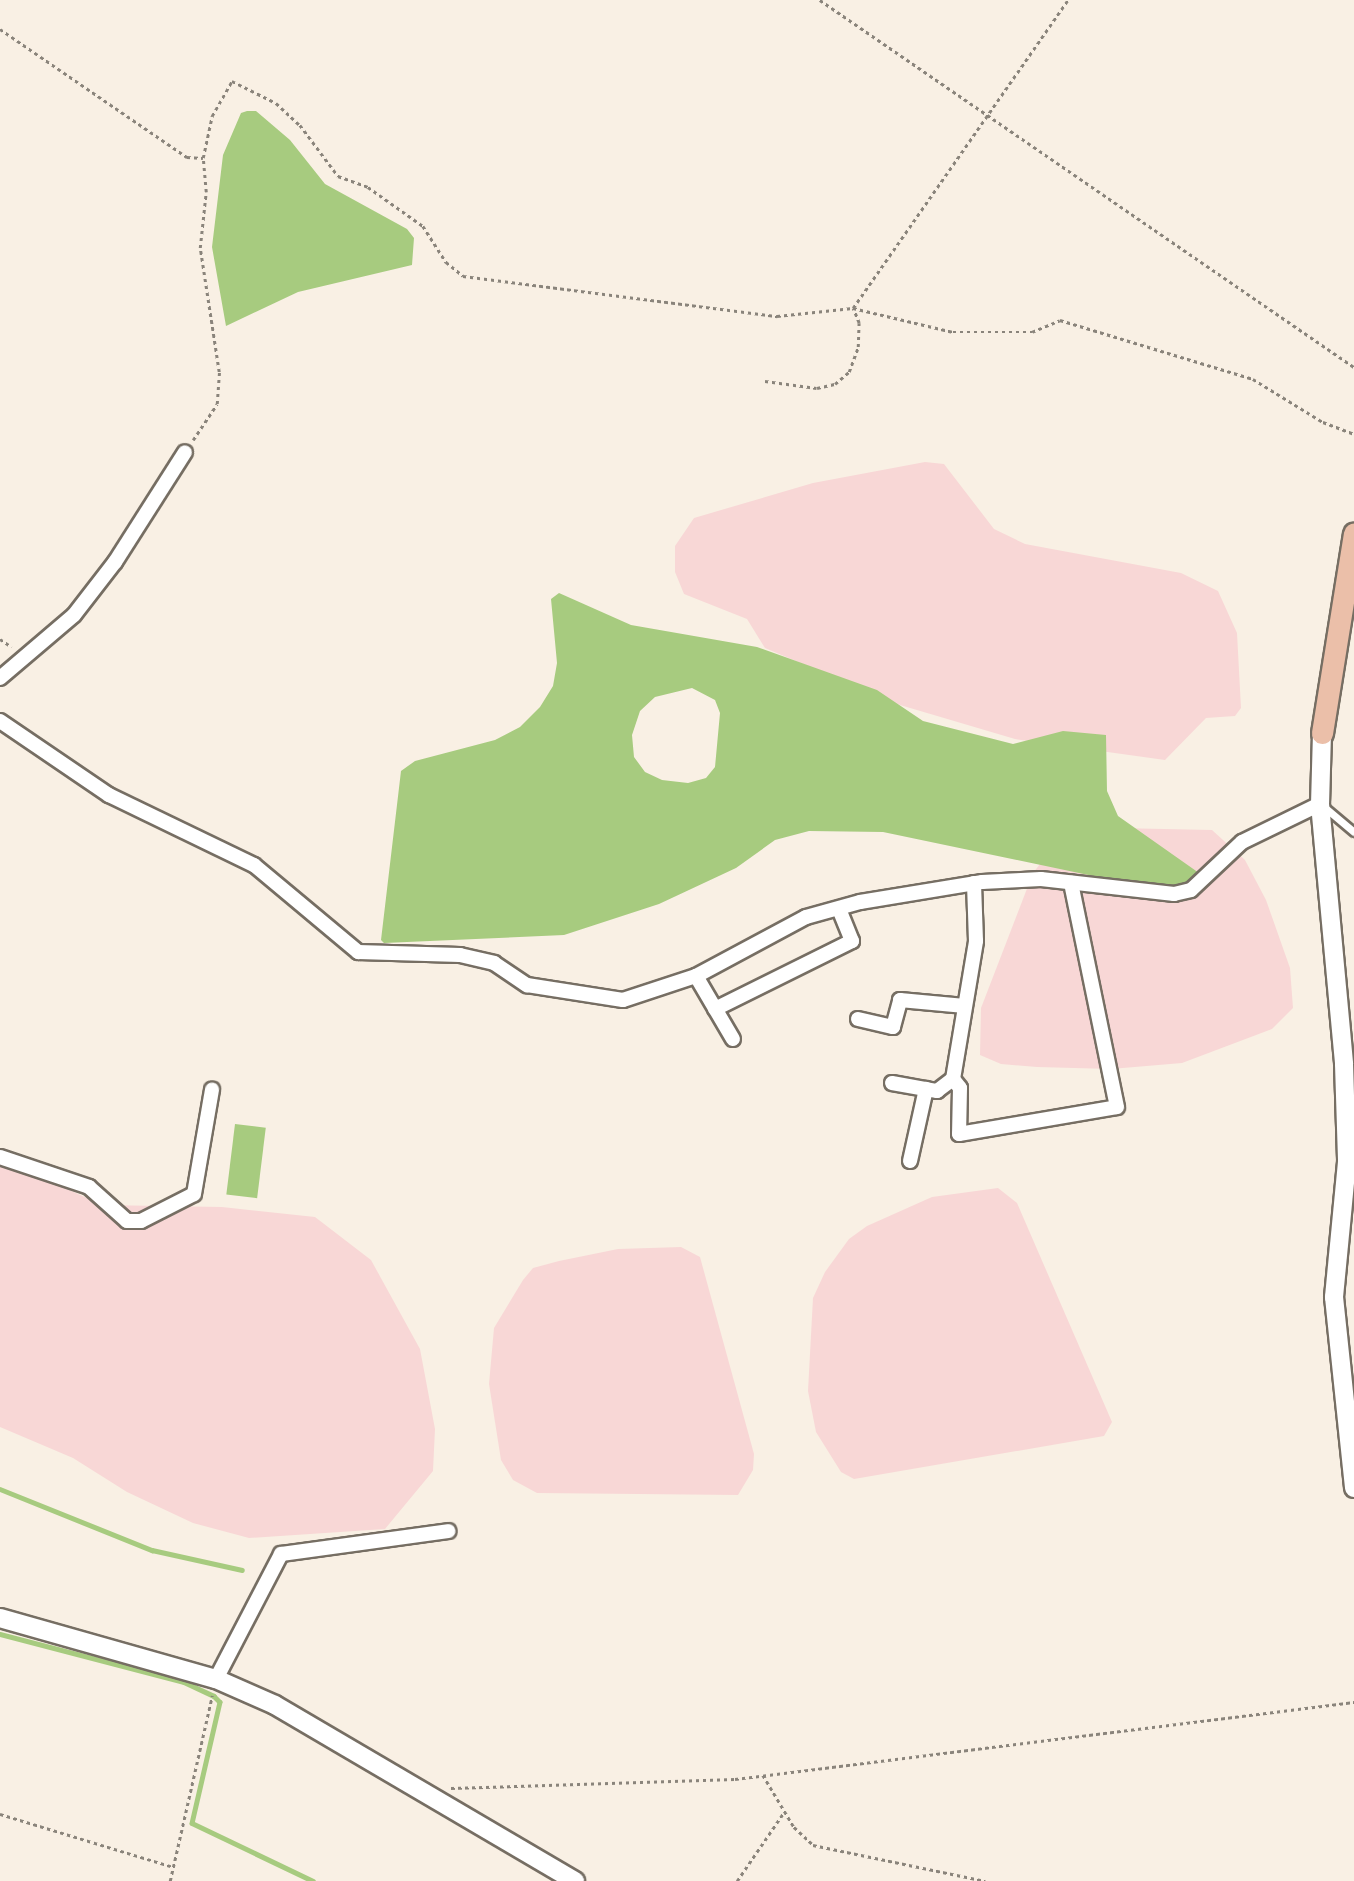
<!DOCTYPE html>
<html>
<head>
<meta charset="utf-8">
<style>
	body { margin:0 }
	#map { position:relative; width:1354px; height:1881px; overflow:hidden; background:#f9f0e4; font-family:Cabin,sans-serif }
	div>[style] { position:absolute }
	.green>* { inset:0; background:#f8d7d6 }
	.water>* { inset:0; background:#a7cb7f; transform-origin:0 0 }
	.stream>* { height:4.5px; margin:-2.25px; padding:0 2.25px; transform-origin:2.25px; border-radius:2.25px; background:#a7cb7f }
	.path>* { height:2.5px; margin-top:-1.25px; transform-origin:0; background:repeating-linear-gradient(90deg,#8a847b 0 3.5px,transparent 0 7px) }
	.roads { filter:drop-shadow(2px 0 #766e63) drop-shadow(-2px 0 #766e63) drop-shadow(0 2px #766e63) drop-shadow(0 -2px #766e63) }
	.service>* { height:7px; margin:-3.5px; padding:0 3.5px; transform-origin:3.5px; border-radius:3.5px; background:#fff }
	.minor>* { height:14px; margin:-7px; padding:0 7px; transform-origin:7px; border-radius:7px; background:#fff }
	.tertiary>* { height:18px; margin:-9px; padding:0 9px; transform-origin:9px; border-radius:9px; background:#fff }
	.primary>* { height:21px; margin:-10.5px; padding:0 10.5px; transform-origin:10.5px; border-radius:10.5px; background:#ebbfa9 }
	span { translate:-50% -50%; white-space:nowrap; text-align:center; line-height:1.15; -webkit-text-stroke:5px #fff; paint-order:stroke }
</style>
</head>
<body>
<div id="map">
	<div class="green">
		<div style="clip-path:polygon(925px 462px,944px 464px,994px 529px,1025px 544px,1181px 573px,1218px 591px,1237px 633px,1241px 708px,1235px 716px,1206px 718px,1165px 760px,1015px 739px,900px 705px,765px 648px,747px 619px,684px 594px,675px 572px,675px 546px,694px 518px,813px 483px)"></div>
		<div style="clip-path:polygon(1116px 828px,1212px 830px,1245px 860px,1266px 900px,1290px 968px,1293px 1008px,1272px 1029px,1182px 1063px,1111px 1069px,1037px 1067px,1001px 1064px,980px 1055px,981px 1008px,1033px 873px,1062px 836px)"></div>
		<div style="clip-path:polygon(0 1158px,102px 1205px,222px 1207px,315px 1217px,371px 1260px,420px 1349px,435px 1429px,433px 1471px,385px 1529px,249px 1538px,193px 1523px,127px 1492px,73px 1458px,0 1427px)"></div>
		<div style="clip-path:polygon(998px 1188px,1017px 1203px,1112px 1422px,1104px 1436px,854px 1479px,841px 1472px,816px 1432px,808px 1391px,813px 1298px,825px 1272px,849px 1239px,867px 1226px,932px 1197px)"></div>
		<div style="clip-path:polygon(681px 1247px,700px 1257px,754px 1454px,753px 1470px,738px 1495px,537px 1493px,513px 1480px,501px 1460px,489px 1384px,494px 1328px,523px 1280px,533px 1268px,559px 1261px,618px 1249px)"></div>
	</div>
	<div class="water">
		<div style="clip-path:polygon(247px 111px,256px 111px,290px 140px,325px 184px,407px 229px,414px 238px,412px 265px,298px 292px,226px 326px,212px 247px,223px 155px,241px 113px)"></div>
		<div style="clip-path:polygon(evenodd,559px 593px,631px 625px,757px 647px,877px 690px,923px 721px,1013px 744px,1063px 731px,1106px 735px,1107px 791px,1118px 816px,1199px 873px,1191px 882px,1174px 888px,1117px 881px,883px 832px,809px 831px,775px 840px,736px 868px,659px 904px,564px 935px,384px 943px,381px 940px,401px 771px,415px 761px,495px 740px,520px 727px,540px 707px,553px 686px,557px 663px,551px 599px,559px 593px,692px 688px,715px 700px,720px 713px,715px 767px,706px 778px,688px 783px,662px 780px,645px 772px,634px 757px,632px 735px,640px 711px,655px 697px,692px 688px)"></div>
		<div style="left:235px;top:1124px;width:31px;height:71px;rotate:7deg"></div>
	</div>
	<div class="stream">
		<div style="left:0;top:1489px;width:164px;rotate:21.9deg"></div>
		<div style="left:152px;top:1550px;width:92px;rotate:12.5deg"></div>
		<div style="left:0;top:1634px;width:190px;rotate:14.6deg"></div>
		<div style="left:184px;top:1682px;width:33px;rotate:25deg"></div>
		<div style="left:214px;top:1696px;width:8px;rotate:45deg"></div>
		<div style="left:220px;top:1702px;width:124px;rotate:103deg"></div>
		<div style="left:192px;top:1823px;width:134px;rotate:25.6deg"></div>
	</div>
	<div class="path">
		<div style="left:820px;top:0;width:648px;rotate:34.5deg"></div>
		<div style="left:0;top:29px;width:227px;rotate:34.4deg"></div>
		<div style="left:187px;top:157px;width:16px;rotate:4deg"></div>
		<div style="left:853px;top:308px;width:376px;rotate:-55.1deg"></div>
		<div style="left:765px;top:381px;width:52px;rotate:7.7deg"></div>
		<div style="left:817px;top:388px;width:18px;rotate:-13deg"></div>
		<div style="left:835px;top:384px;width:18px;rotate:-41deg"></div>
		<div style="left:849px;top:372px;width:27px;rotate:-70deg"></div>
		<div style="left:858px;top:347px;width:24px;rotate:-88deg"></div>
		<div style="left:859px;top:323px;width:16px;rotate:-112deg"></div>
		<div style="left:193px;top:440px;width:43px;rotate:-56.3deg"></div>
		<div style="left:217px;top:404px;width:32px;rotate:-86deg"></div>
		<div style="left:219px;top:372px;width:125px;rotate:-98.7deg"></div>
		<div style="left:200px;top:248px;width:56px;rotate:-83.9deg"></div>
		<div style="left:206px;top:192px;width:34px;rotate:-95deg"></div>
		<div style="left:203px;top:158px;width:43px;rotate:-77.9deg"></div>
		<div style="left:212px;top:116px;width:40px;rotate:-60.3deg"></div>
		<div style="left:232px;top:81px;width:49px;rotate:26.6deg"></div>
		<div style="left:276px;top:103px;width:33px;rotate:43deg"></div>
		<div style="left:300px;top:125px;width:64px;rotate:53.3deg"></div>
		<div style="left:338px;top:176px;width:32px;rotate:20deg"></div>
		<div style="left:368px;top:187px;width:67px;rotate:35.3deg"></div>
		<div style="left:423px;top:226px;width:43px;rotate:57.4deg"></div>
		<div style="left:446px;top:262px;width:22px;rotate:39deg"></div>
		<div style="left:463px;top:276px;width:317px;rotate:7.3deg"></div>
		<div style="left:777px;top:316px;width:76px;rotate:-6deg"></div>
		<div style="left:853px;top:308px;width:103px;rotate:13.5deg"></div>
		<div style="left:953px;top:332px;width:79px"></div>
		<div style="left:1032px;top:332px;width:30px;rotate:-23deg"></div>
		<div style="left:1060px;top:320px;width:202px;rotate:17deg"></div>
		<div style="left:1253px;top:379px;width:82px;rotate:31.6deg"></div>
		<div style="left:1323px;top:422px;width:33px;rotate:21deg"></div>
		<div style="left:0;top:639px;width:14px;rotate:34deg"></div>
		<div style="left:763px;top:1775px;width:61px;rotate:59.2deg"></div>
		<div style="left:794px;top:1827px;width:26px;rotate:43deg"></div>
		<div style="left:813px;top:1845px;width:176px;rotate:11.8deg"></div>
		<div style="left:451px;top:1788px;width:284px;rotate:-1.8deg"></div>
		<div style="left:735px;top:1779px;width:624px;rotate:-7.09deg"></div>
		<div style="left:0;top:1814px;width:181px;rotate:17deg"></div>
		<div style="left:170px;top:1881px;width:190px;rotate:-77.2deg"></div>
		<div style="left:737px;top:1881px;width:83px;rotate:-55.7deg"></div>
	</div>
	<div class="roads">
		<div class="service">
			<div style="left:1323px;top:806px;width:40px;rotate:40deg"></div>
		</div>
		<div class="minor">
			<div style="left:0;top:678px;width:97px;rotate:-40.4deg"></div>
			<div style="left:74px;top:615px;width:67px;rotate:-52.3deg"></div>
			<div style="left:115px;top:562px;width:130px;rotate:-57.5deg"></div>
			<div style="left:0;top:721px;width:132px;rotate:34.2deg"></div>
			<div style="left:109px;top:795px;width:161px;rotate:25.8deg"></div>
			<div style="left:254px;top:865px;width:136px;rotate:39.9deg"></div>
			<div style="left:358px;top:952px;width:102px;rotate:1.7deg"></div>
			<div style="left:460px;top:955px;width:35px;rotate:13deg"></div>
			<div style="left:494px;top:963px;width:40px;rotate:34deg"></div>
			<div style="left:527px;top:985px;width:97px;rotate:8.9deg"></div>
			<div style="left:623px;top:1000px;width:77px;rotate:-18.2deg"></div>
			<div style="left:696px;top:976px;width:125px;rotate:-28.2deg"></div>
			<div style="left:806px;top:917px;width:56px;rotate:-15.5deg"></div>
			<div style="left:860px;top:902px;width:124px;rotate:-9.3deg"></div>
			<div style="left:982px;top:882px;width:59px;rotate:-2.9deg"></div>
			<div style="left:1041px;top:879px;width:134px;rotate:6.4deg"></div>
			<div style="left:1174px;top:894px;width:17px;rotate:-13deg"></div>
			<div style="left:1191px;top:890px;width:70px;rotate:-43.3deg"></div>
			<div style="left:1242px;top:842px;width:87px;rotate:-26deg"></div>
			<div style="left:696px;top:976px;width:73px;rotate:59.6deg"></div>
			<div style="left:715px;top:1009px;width:153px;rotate:-26.4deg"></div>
			<div style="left:852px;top:941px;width:35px;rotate:-112deg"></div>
			<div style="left:858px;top:1019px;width:36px;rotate:13deg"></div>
			<div style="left:893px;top:1027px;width:28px;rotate:-75deg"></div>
			<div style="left:900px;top:1000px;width:65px;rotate:5.3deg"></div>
			<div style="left:953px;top:1079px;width:11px;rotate:52deg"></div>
			<div style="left:960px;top:1088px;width:46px;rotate:91.2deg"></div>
			<div style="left:959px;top:1134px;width:160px;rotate:-9.7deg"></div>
			<div style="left:1117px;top:1107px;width:229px;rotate:-101.6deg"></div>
			<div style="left:892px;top:1083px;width:46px;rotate:10.1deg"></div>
			<div style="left:937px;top:1091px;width:20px;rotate:-37deg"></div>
			<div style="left:953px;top:1079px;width:140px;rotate:-80.5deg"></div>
			<div style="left:976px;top:941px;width:58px;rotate:-92deg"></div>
			<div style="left:0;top:1157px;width:94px;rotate:18.6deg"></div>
			<div style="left:89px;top:1187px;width:51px;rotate:41.8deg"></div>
			<div style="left:127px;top:1221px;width:14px"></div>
			<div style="left:141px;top:1221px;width:59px;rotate:-27deg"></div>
			<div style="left:194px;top:1194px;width:106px;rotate:-80.2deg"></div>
			<div style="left:910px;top:1161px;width:74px;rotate:-77.5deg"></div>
			<div style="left:216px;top:1679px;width:141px;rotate:-62.5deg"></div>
			<div style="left:281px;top:1554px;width:169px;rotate:-7.8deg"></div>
		</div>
		<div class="tertiary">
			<div style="left:1322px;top:733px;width:71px;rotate:91.6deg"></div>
			<div style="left:1320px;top:804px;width:261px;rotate:84.7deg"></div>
			<div style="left:1344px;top:1064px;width:98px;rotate:88.2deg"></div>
			<div style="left:1347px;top:1162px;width:136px;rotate:95.5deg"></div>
			<div style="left:1334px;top:1297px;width:192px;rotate:84deg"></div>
			<div style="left:0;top:1618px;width:224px;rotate:15.8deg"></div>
			<div style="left:216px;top:1679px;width:64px;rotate:23.8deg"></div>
			<div style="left:275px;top:1705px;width:348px;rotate:30.4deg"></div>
		</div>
		<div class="primary">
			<div style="left:1322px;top:733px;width:202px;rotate:-80.9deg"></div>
		</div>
	</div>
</div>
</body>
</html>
